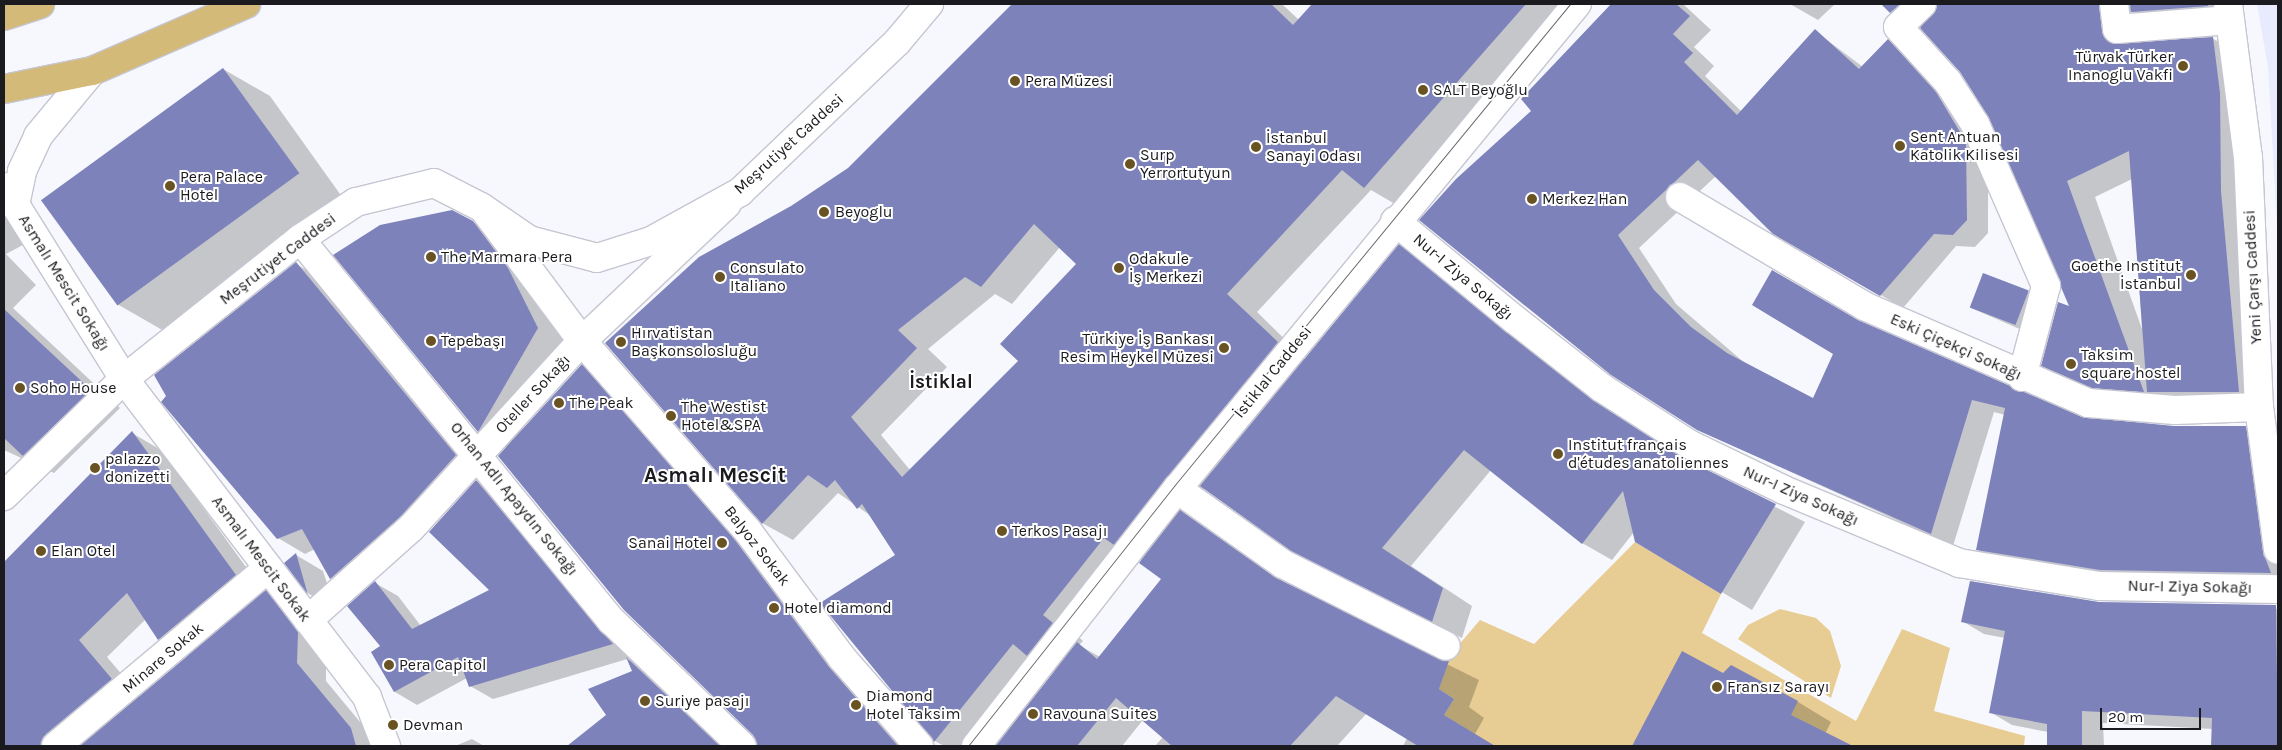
<!DOCTYPE html>
<html>
<head>
<meta charset="utf-8">
<style>
	body { margin:0 }
	#map { position:relative; width:2282px; height:750px; overflow:hidden; background:#f7f8fd; font-family:Karla,sans-serif }
	div>[style] { position:absolute }
	.built>* { inset:0; background:#e8eafe }
	.green>* { inset:0; background:#e7cc93 }
	.shadow>* { inset:0; background:#0003 }
	.building>* { inset:0; background:#7d82bb; transform-origin:0 0 }
	.roads { filter:drop-shadow(1px 0 #c5c6d2) drop-shadow(-1px 0 #c5c6d2) drop-shadow(0 1px #c5c6d2) drop-shadow(0 -1px #c5c6d2) }
	.pedestrian>* { height:28px; margin:-14px; padding:0 14px; transform-origin:14px; border-radius:14px; background:#fff }
	.minor>* { height:28px; margin:-14px; padding:0 14px; transform-origin:14px; border-radius:14px; background:#fff }
	.tertiary>* { height:28px; margin:-14px; padding:0 14px; transform-origin:14px; border-radius:14px; background:#fff }
	.primary>* { height:28px; margin:-14px; padding:0 14px; transform-origin:14px; border-radius:14px; background:#d4ba78 }
	.tram>* { height:1px; margin:-0.5px; padding:0 0.5px; transform-origin:0.5px; border-radius:0.5px; background:#6a6a6f }
	.dots>* { width:14px; height:14px; translate:-50% -50%; box-sizing:border-box; border:2px solid #fff; border-radius:50% }
	span { translate:-50% -50%; white-space:nowrap; text-align:center; line-height:1.15; -webkit-text-stroke:4px #fff; paint-order:stroke }
	.poi-label { font-size:16px; color:#1b1b1f }
	.right { translate:-100% -50%; text-align:right }
	.left { translate:0 -50%; text-align:left }
	.street-label { font-size:16px; color:#1b1b1f }
	.quarter-label { font-size:19px; color:#1b1b1f; font-weight:700 }
	.district-label { font-size:21px; color:#1b1b1f; font-weight:700 }
	.frame { position:absolute; inset:0; border:5px solid #1b1b1f; pointer-events:none }
	.scale { position:absolute; left:2100px; top:708px; width:101px; height:22px; box-sizing:border-box; border:2px solid #1b1b1f; border-top:0; padding-left:6px; font-size:15px; line-height:18px; white-space:nowrap; color:#1b1b1f; -webkit-text-stroke:4px #fff; paint-order:stroke }
</style>
</head>
<body>
<div id="map">
	<div class="built">
		<div style="clip-path:polygon(2257px 4px,2278px 4px,2278px 244px,2268px 67px)"></div>
	</div>
	<div class="green">
		<div style="clip-path:polygon(1635px 542px,1721px 594px,1702px 633px,1856px 721px,1902px 629px,1950px 648px,1934px 711px,2025px 736px,2024px 746px,1482px 746px,1484px 740px,1444px 715px,1454px 699px,1439px 689px,1451px 654px,1480px 620px,1534px 644px)"></div>
		<div style="clip-path:polygon(1780px 609px,1816px 618px,1830px 631px,1841px 666px,1831px 698px,1738px 639px,1748px 625px)"></div>
	</div>
	<div class="shadow">
		<div style="clip-path:polygon(evenodd,1013px 4px,1282px 4px,1299px 20px,1314px 4px,1569px 4px,1395px 204px,1371px 190px,1257px 312px,1301px 355px,1272px 340px,1306px 360px,1399px 246px,1429px 263px,1624px 420px,1693px 465px,1805px 522px,1752px 610px,1636px 541px,1634px 532px,1612px 560px,1582px 543px,1491px 470px,1411px 566px,1472px 606px,1462px 638px,1292px 550px,1205px 488px,1184px 514px,1293px 588px,1479px 680px,1469px 707px,1484px 718px,1475px 734px,1495px 746px,1403px 746px,1407px 738px,1367px 713px,1337px 746px,1155px 746px,1163px 737px,1143px 720px,1122px 746px,993px 746px,1055px 671px,1043px 664px,975px 746px,944px 746px,935px 741px,897px 556px,871px 516px,838px 493px,793px 540px,762px 523px,791px 207px,849px 169px,1013px 4px,1060px 247px,1077px 264px,1020px 361px,910px 470px,881px 435px,947px 367px,928px 349px,995px 294px,1012px 304px,1060px 247px,1013px 4px,1135px 555px,1163px 579px,1100px 657px,1079px 645px,1083px 641px,1074px 633px,1135px 555px)"></div>
		<div style="clip-path:polygon(1613px 4px,1683px 4px,1711px 30px,1694px 47px,1714px 66px,1705px 76px,1742px 112px,1815px 31px,1863px 67px,1888px 41px,1910px 54px,1988px 156px,1988px 233px,1975px 247px,1956px 246px,1903px 308px,1774px 233px,1716px 176px,1639px 248px,1676px 304px,1746px 364px,1814px 400px,1859px 322px,2082px 419px,2174px 427px,2245px 427px,2268px 440px,2278px 514px,2278px 585px,2123px 582px,1999px 562px,1977px 549px,2005px 415px,1994px 412px,1953px 546px,1697px 429px,1533px 111px,1522px 99px)"></div>
		<div style="clip-path:polygon(1790px 4px,1835px 4px,1818px 20px)"></div>
		<div style="clip-path:polygon(evenodd,1883px 4px,2237px 4px,2160px 28px,2131px 11px,2126px 22px,2129px 44px,2212px 38px,2240px 55px,2266px 408px,2121px 403px,2043px 365px,2071px 308px,1990px 117px,1961px 71px,1921px 27px,1883px 4px,2132px 179px,2142px 329px,2095px 197px,2132px 179px)"></div>
		<div style="clip-path:polygon(223px 69px,270px 96px,345px 201px,164px 331px,117px 304px)"></div>
		<div style="clip-path:polygon(4px 178px,36px 238px,6px 254px,36px 285px,13px 308px,120px 408px,54px 473px,4px 450px)"></div>
		<div style="clip-path:polygon(472px 222px,505px 241px,570px 347px,522px 430px,582px 366px,614px 384px,913px 746px,757px 746px,754px 734px,507px 448px,479px 431px)"></div>
		<div style="clip-path:polygon(296px 264px,322px 279px,482px 471px,426px 532px,357px 593px,331px 578px,315px 549px,305px 554px,278px 538px)"></div>
		<div style="clip-path:polygon(2028px 292px,2047px 303px,2038px 337px,1971px 308px)"></div>
		<div style="clip-path:polygon(evenodd,132px 433px,161px 450px,265px 593px,295px 609px,326px 650px,326px 681px,380px 746px,4px 746px,4px 566px,132px 433px,146px 619px,159px 639px,189px 656px,141px 697px,107px 657px,146px 619px)"></div>
		<div style="clip-path:polygon(477px 481px,499px 494px,634px 657px,493px 699px,470px 686px,467px 678px,417px 705px,395px 692px,373px 652px,382px 647px,375px 583px,398px 596px,421px 626px,491px 591px)"></div>
		<div style="clip-path:polygon(296px 555px,323px 571px,335px 608px,309px 594px,286px 563px)"></div>
		<div style="clip-path:polygon(2099px 603px,2278px 609px,2278px 746px,2213px 746px,2213px 729px,2103px 723px,2104px 746px,2049px 746px,2048px 732px,2012px 725px,1990px 712px,2005px 638px,1984px 634px,1962px 621px)"></div>
		<div style="clip-path:polygon(1682px 653px,1723px 674px,1731px 667px,1798px 702px,1831px 722px,1825px 734px,1848px 746px,1633px 746px)"></div>
		<div style="clip-path:polygon(629px 659px,658px 676px,731px 746px,569px 746px,608px 715px,633px 672px)"></div>
		<div style="clip-path:polygon(472px 739px,484px 746px,455px 746px)"></div>
	</div>
	<div class="building">
		<div style="clip-path:polygon(evenodd,1012px 4px,1271px 4px,1293px 25px,1312px 4px,1526px 4px,1364px 188px,1342px 170px,1227px 294px,1278px 342px,1114px 545px,1104px 538px,1043px 615px,1053px 623px,1027px 656px,1013px 644px,934px 742px,820px 603px,895px 555px,862px 504px,857px 509px,835px 480px,827px 488px,808px 475px,762px 524px,605px 343px,699px 257px,791px 206px,848px 168px,1012px 4px,1034px 224px,1076px 264px,1000px 344px,1018px 361px,902px 477px,851px 417px,917px 348px,898px 330px,965px 277px,981px 287px,1034px 224px)"></div>
		<div style="clip-path:polygon(1611px 4px,1676px 4px,1690px 16px,1673px 34px,1693px 53px,1684px 62px,1737px 115px,1815px 29px,1859px 69px,1888px 39px,1936px 92px,1966px 142px,1967px 220px,1953px 235px,1934px 234px,1880px 296px,1773px 234px,1698px 160px,1618px 235px,1654px 290px,1691px 327px,1727px 353px,1813px 398px,1833px 354px,1752px 305px,1772px 270px,1858px 320px,2082px 417px,2174px 426px,2246px 426px,2263px 552px,2271px 573px,2100px 570px,1976px 550px,2005px 408px,1972px 400px,1931px 534px,1697px 430px,1611px 375px,1419px 220px,1456px 179px,1531px 111px,1521px 99px)"></div>
		<div style="clip-path:polygon(1881px 4px,1900px 4px,1890px 13px)"></div>
		<div style="clip-path:polygon(1937px 4px,2099px 4px,2102px 31px,2111px 43px,2213px 37px,2220px 93px,2221px 191px,2239px 392px,2147px 392px,2129px 151px,2067px 181px,2144px 392px,2092px 388px,2041px 366px,2058px 302px,2069px 306px,1989px 118px,1960px 72px,1920px 28px)"></div>
		<div style="clip-path:polygon(2130px 4px,2208px 4px,2208px 6px,2131px 12px)"></div>
		<div style="left:223px;top:68px;width:130px;height:225px;rotate:54deg"></div>
		<div style="clip-path:polygon(452px 210px,473px 221px,508px 268px,538px 328px,478px 432px,333px 255px,380px 225px)"></div>
		<div style="clip-path:polygon(1399px 244px,1594px 401px,1681px 457px,1776px 504px,1721px 594px,1635px 542px,1623px 491px,1582px 544px,1464px 450px,1382px 548px,1443px 588px,1432px 622px,1291px 551px,1200px 486px)"></div>
		<div style="clip-path:polygon(296px 262px,456px 455px,400px 517px,330px 579px,302px 529px,277px 539px,161px 402px,166px 396px,154px 375px)"></div>
		<div style="left:1983px;top:273px;width:49px;height:37px;rotate:21deg"></div>
		<div style="clip-path:polygon(4px 309px,91px 390px,23px 456px,4px 438px)"></div>
		<div style="clip-path:polygon(582px 364px,735px 540px,829px 667px,898px 746px,757px 746px,753px 735px,624px 610px,498px 456px)"></div>
		<div style="clip-path:polygon(132px 431px,236px 575px,158px 640px,127px 593px,79px 640px,112px 679px,46px 734px,41px 746px,4px 746px,4px 562px)"></div>
		<div style="clip-path:polygon(476px 480px,613px 644px,469px 687px,458px 657px,394px 692px,371px 652px,380px 646px,347px 606px,375px 581px,412px 629px,489px 590px,429px 532px)"></div>
		<div style="clip-path:polygon(1180px 510px,1276px 578px,1449px 661px,1439px 689px,1454px 699px,1444px 715px,1495px 746px,1418px 746px,1336px 696px,1290px 746px,1172px 746px,1116px 698px,1077px 746px,996px 746px,1077px 642px,1097px 659px,1161px 579px,1139px 563px)"></div>
		<div style="clip-path:polygon(296px 553px,308px 595px,284px 563px)"></div>
		<div style="clip-path:polygon(1970px 581px,2099px 602px,2276px 605px,2278px 746px,2211px 746px,2212px 718px,2082px 711px,2082px 746px,2047px 746px,2047px 724px,1989px 713px,2005px 631px,1961px 622px)"></div>
		<div style="clip-path:polygon(266px 590px,298px 632px,297px 663px,351px 728px,356px 746px,80px 746px)"></div>
		<div style="clip-path:polygon(1682px 651px,1723px 673px,1731px 665px,1798px 701px,1791px 715px,1853px 746px,1632px 746px)"></div>
		<div style="clip-path:polygon(626px 657px,720px 746px,567px 746px,606px 715px,588px 689px,632px 671px)"></div>
	</div>
	<div class="roads">
		<div class="pedestrian">
			<div style="left:2114px;top:4px;width:25px;rotate:83deg"></div>
			<div style="left:2117px;top:29px;width:113px;rotate:-4.6deg"></div>
			<div style="left:1395px;top:221px;width:154px;rotate:39.5deg"></div>
			<div style="left:1177px;top:489px;width:130px;rotate:35.3deg"></div>
			<div style="left:1283px;top:564px;width:182px;rotate:26.7deg"></div>
			<div style="left:976px;top:746px;width:326px;rotate:-52deg"></div>
			<div style="left:1177px;top:489px;width:629px;rotate:-50.49deg"></div>
		</div>
		<div class="minor">
			<div style="left:1922px;top:4px;width:33px;rotate:136deg"></div>
			<div style="left:1898px;top:27px;width:74px;rotate:47.7deg"></div>
			<div style="left:1948px;top:82px;width:50px;rotate:57.3deg"></div>
			<div style="left:1975px;top:124px;width:177px;rotate:66.3deg"></div>
			<div style="left:2046px;top:286px;width:94px;rotate:104.8deg"></div>
			<div style="left:2228px;top:4px;width:154px;rotate:82.6deg"></div>
			<div style="left:2248px;top:157px;width:250px;rotate:87.5deg"></div>
			<div style="left:2259px;top:407px;width:144px;rotate:82.4deg"></div>
			<div style="left:4px;top:187px;width:226px;rotate:58deg"></div>
			<div style="left:124px;top:379px;width:400px;rotate:52.6deg"></div>
			<div style="left:367px;top:697px;width:53px;rotate:68.8deg"></div>
			<div style="left:1680px;top:197px;width:214px;rotate:30.6deg"></div>
			<div style="left:1864px;top:306px;width:244px;rotate:23.4deg"></div>
			<div style="left:2088px;top:403px;width:87px;rotate:4.6deg"></div>
			<div style="left:2175px;top:410px;width:84px;rotate:-2deg"></div>
			<div style="left:15px;top:205px;width:35px;rotate:-78deg"></div>
			<div style="left:22px;top:171px;width:38px;rotate:-65deg"></div>
			<div style="left:38px;top:136px;width:85px;rotate:-50.3deg"></div>
			<div style="left:486px;top:212px;width:161px;rotate:53.3deg"></div>
			<div style="left:582px;top:341px;width:251px;rotate:48.9deg"></div>
			<div style="left:747px;top:530px;width:159px;rotate:53.4deg"></div>
			<div style="left:842px;top:658px;width:117px;rotate:48.8deg"></div>
			<div style="left:300px;top:239px;width:493px;rotate:50.8deg"></div>
			<div style="left:612px;top:621px;width:180px;rotate:43.9deg"></div>
			<div style="left:1514px;top:319px;width:112px;rotate:38.1deg"></div>
			<div style="left:1602px;top:388px;width:103px;rotate:32.8deg"></div>
			<div style="left:1689px;top:444px;width:106px;rotate:25.8deg"></div>
			<div style="left:1784px;top:490px;width:190px;rotate:22.6deg"></div>
			<div style="left:1959px;top:563px;width:142px;rotate:9.3deg"></div>
			<div style="left:2099px;top:586px;width:179px;rotate:1deg"></div>
			<div style="left:308px;top:620px;width:138px;rotate:-41.8deg"></div>
			<div style="left:411px;top:528px;width:253px;rotate:-47.6deg"></div>
			<div style="left:582px;top:341px;width:199px;rotate:-43.4deg"></div>
			<div style="left:56px;top:746px;width:277px;rotate:-40deg"></div>
		</div>
		<div class="tertiary">
			<div style="left:4px;top:496px;width:168px;rotate:-44.3deg"></div>
			<div style="left:124px;top:379px;width:225px;rotate:-38.5deg"></div>
			<div style="left:300px;top:239px;width:67px;rotate:-33.5deg"></div>
			<div style="left:356px;top:202px;width:80px;rotate:-13.7deg"></div>
			<div style="left:434px;top:183px;width:53px;rotate:27.1deg"></div>
			<div style="left:481px;top:207px;width:58px;rotate:34.5deg"></div>
			<div style="left:529px;top:240px;width:70px;rotate:14.8deg"></div>
			<div style="left:597px;top:258px;width:57px;rotate:-17.5deg"></div>
			<div style="left:651px;top:241px;width:102px;rotate:-28.8deg"></div>
			<div style="left:740px;top:192px;width:217px;rotate:-43.7deg"></div>
			<div style="left:897px;top:42px;width:50px;rotate:-49.9deg"></div>
		</div>
		<div class="primary">
			<div style="left:4px;top:16px;width:38px;rotate:-18deg"></div>
			<div style="left:4px;top:89px;width:90px;rotate:-11.6deg"></div>
			<div style="left:92px;top:71px;width:168px;rotate:-23.5deg"></div>
		</div>
	</div>
	<div class="tram">
		<div style="left:968px;top:746px;width:332px;rotate:-51.6deg"></div>
		<div style="left:1174px;top:486px;width:624px;rotate:-50.59deg"></div>
	</div>
	<div class="dots">
		<div style="left:2183px;top:66px;background:#695323"></div>
		<div style="left:1015px;top:81px;background:#695323"></div>
		<div style="left:1423px;top:90px;background:#695323"></div>
		<div style="left:1900px;top:146px;background:#695323"></div>
		<div style="left:1256px;top:147px;background:#695323"></div>
		<div style="left:1130px;top:164px;background:#695323"></div>
		<div style="left:170px;top:186px;background:#695323"></div>
		<div style="left:1532px;top:199px;background:#695323"></div>
		<div style="left:824px;top:212px;background:#695323"></div>
		<div style="left:431px;top:257px;background:#695323"></div>
		<div style="left:1119px;top:268px;background:#695323"></div>
		<div style="left:2191px;top:275px;background:#695323"></div>
		<div style="left:720px;top:277px;background:#695323"></div>
		<div style="left:431px;top:341px;background:#695323"></div>
		<div style="left:621px;top:342px;background:#695323"></div>
		<div style="left:1224px;top:348px;background:#695323"></div>
		<div style="left:2071px;top:364px;background:#695323"></div>
		<div style="left:20px;top:388px;background:#695323"></div>
		<div style="left:559px;top:403px;background:#695323"></div>
		<div style="left:671px;top:416px;background:#695323"></div>
		<div style="left:1558px;top:454px;background:#695323"></div>
		<div style="left:95px;top:468px;background:#695323"></div>
		<div style="left:1002px;top:531px;background:#695323"></div>
		<div style="left:722px;top:543px;background:#695323"></div>
		<div style="left:41px;top:551px;background:#695323"></div>
		<div style="left:774px;top:608px;background:#695323"></div>
		<div style="left:389px;top:665px;background:#695323"></div>
		<div style="left:1717px;top:687px;background:#695323"></div>
		<div style="left:645px;top:701px;background:#695323"></div>
		<div style="left:856px;top:705px;background:#695323"></div>
		<div style="left:1033px;top:714px;background:#695323"></div>
		<div style="left:393px;top:725px;background:#695323"></div>
	</div>
	<div class="poi-label">
		<span class="right" style="left:2173px;top:66px">Türvak Türker<br>Inanoglu Vakfi</span>
		<span class="left" style="left:1025px;top:81px">Pera Müzesi</span>
		<span class="left" style="left:1433px;top:90px">SALT Beyoğlu</span>
		<span class="left" style="left:1910px;top:146px">Sent Antuan<br>Katolik Kilisesi</span>
		<span class="left" style="left:1266px;top:147px">İstanbul<br>Sanayi Odası</span>
		<span class="left" style="left:1140px;top:164px">Surp<br>Yerrortutyun</span>
		<span class="left" style="left:180px;top:186px">Pera Palace<br>Hotel</span>
		<span class="left" style="left:1542px;top:199px">Merkez Han</span>
		<span class="left" style="left:835px;top:212px">Beyoglu</span>
		<span class="left" style="left:441px;top:257px">The Marmara Pera</span>
		<span class="left" style="left:1129px;top:268px">Odakule<br>İş Merkezi</span>
		<span class="right" style="left:2181px;top:275px">Goethe Institut<br>İstanbul</span>
		<span class="left" style="left:730px;top:277px">Consulato<br>Italiano</span>
		<span class="left" style="left:631px;top:342px">Hırvatistan<br>Başkonsolosluğu</span>
		<span class="right" style="left:1214px;top:348px">Türkiye İş Bankası<br>Resim Heykel Müzesi</span>
		<span class="left" style="left:441px;top:341px">Tepebaşı</span>
		<span class="left" style="left:2081px;top:364px">Taksim<br>square hostel</span>
		<span class="left" style="left:30px;top:388px">Soho House</span>
		<span class="left" style="left:569px;top:403px">The Peak</span>
		<span class="left" style="left:681px;top:416px">The Westist<br>Hotel&amp;SPA</span>
		<span class="left" style="left:1568px;top:454px">Institut français<br>d'études anatoliennes</span>
		<span class="left" style="left:105px;top:468px">palazzo<br>donizetti</span>
		<span class="left" style="left:1012px;top:531px">Terkos Pasajı</span>
		<span class="right" style="left:712px;top:543px">Sanai Hotel</span>
		<span class="left" style="left:51px;top:551px">Elan Otel</span>
		<span class="left" style="left:784px;top:608px">Hotel diamond</span>
		<span class="left" style="left:399px;top:665px">Pera Capitol</span>
		<span class="left" style="left:1727px;top:687px">Fransız Sarayı</span>
		<span class="left" style="left:866px;top:705px">Diamond<br>Hotel Taksim</span>
		<span class="left" style="left:655px;top:701px">Suriye pasajı</span>
		<span class="left" style="left:1043px;top:714px">Ravouna Suites</span>
		<span class="left" style="left:403px;top:725px">Devman</span>
	</div>
	<div class="street-label">
		<span style="left:789px;top:144px;rotate:-42deg">Meşrutiyet Caddesi</span>
		<span style="left:278px;top:259px;rotate:-37deg">Meşrutiyet Caddesi</span>
		<span style="left:1463px;top:277px;rotate:40deg">Nur-I Ziya Sokağı</span>
		<span style="left:2253px;top:277px;rotate:-93deg">Yeni Çarşı Caddesi</span>
		<span style="left:64px;top:283px;rotate:58deg">Asmalı Mescit Sokağı</span>
		<span style="left:1956px;top:347px;rotate:24deg">Eski Çiçekçi Sokağı</span>
		<span style="left:1273px;top:372px;rotate:-51deg">İstiklal Caddesi</span>
		<span style="left:533px;top:394px;rotate:-47deg">Oteller Sokağı</span>
		<span style="left:1801px;top:496px;rotate:24deg">Nur-I Ziya Sokağı</span>
		<span style="left:514px;top:499px;rotate:51deg">Orhan Adlı Apaydın Sokağı</span>
		<span style="left:757px;top:546px;rotate:52deg">Balyoz Sokak</span>
		<span style="left:261px;top:559px;rotate:53deg">Asmalı Mescit Sokak</span>
		<span style="left:2190px;top:587px;rotate:1deg">Nur-I Ziya Sokağı</span>
		<span style="left:163px;top:658px;rotate:-40deg">Minare Sokak</span>
	</div>
	<div class="quarter-label">
		<span style="left:941px;top:383px">İstiklal</span>
	</div>
	<div class="district-label">
		<span style="left:715px;top:475px">Asmalı Mescit</span>
	</div>
	<div class="frame"></div>
	<div class="scale">20 m</div>
</div>
</body>
</html>
